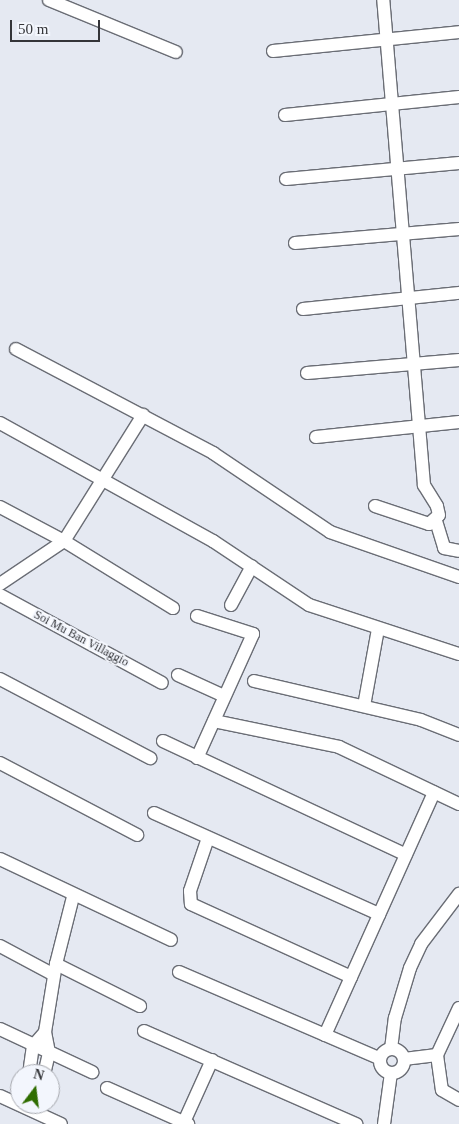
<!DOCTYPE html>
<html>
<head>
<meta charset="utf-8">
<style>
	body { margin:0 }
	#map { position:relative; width:459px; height:1124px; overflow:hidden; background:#e5e9f2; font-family:"Times New Roman",serif }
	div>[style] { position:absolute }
	.roads { filter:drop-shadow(1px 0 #6a6d75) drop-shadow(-1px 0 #6a6d75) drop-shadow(0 1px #6a6d75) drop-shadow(0 -1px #6a6d75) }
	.minor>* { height:12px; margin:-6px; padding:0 6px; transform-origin:6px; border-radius:6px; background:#fff }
	.minor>.ring { margin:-6px; padding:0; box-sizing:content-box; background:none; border:12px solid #fff; border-radius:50% }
	span { translate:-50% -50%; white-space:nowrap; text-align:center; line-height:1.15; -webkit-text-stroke:4px #f3f6fd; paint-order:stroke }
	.street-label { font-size:12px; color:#343539 }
	.north { position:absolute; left:10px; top:1064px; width:50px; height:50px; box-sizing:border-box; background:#f3f6fd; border:1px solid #a7a9af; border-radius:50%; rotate:15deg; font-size:14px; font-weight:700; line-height:20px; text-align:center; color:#343539 }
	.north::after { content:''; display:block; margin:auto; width:18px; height:22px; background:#2f6d00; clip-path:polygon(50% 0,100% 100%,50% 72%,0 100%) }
	.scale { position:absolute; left:10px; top:20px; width:90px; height:22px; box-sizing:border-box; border:2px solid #343539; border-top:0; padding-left:6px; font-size:15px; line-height:18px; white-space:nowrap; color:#343539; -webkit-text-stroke:4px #f3f6fd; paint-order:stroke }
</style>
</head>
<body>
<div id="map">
	<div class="roads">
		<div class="minor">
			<div style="left:49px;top:0;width:137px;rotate:22.3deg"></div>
			<div style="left:273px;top:51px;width:187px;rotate:-5.8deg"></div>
			<div style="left:285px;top:115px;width:175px;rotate:-5.9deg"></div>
			<div style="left:286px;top:179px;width:174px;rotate:-5.3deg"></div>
			<div style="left:295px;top:243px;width:165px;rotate:-4.9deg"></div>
			<div style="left:303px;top:309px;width:157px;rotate:-5.9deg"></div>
			<div style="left:16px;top:349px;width:223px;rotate:27.8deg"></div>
			<div style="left:213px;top:453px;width:141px;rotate:34deg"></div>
			<div style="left:330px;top:532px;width:137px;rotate:19.2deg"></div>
			<div style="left:307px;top:373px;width:153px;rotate:-4.9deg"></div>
			<div style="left:0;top:423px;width:244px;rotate:29deg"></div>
			<div style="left:213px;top:541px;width:115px;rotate:33.7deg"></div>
			<div style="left:309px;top:605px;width:158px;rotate:18.1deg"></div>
			<div style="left:316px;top:437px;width:144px;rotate:-6deg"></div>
			<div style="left:375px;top:506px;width:57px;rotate:18.4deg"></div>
			<div style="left:429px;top:524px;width:13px;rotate:-42deg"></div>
			<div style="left:439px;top:515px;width:9px;rotate:-103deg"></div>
			<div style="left:437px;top:506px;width:25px;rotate:-122deg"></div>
			<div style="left:424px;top:485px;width:487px;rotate:-94.8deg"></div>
			<div style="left:0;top:507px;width:72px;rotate:28deg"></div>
			<div style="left:64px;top:541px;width:128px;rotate:31.6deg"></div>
			<div style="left:436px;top:521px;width:28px;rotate:73deg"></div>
			<div style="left:444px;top:548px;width:15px;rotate:11deg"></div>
			<div style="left:0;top:584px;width:77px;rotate:-33.9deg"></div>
			<div style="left:64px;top:541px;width:149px;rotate:-57.9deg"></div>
			<div style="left:0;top:595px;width:184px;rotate:28.5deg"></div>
			<div style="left:231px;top:605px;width:44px;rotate:-61.7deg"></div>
			<div style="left:197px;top:616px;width:59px;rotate:17.8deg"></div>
			<div style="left:253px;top:634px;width:136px;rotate:114.3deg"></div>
			<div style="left:178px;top:675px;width:51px;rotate:24.5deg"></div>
			<div style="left:0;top:679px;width:170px;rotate:27.8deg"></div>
			<div style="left:254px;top:681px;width:171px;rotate:13.1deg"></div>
			<div style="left:421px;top:720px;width:41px;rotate:21.5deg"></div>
			<div style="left:364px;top:706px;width:78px;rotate:-79.7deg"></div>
			<div style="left:214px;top:721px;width:128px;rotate:11.7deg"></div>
			<div style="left:339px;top:747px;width:133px;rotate:25.4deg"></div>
			<div style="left:163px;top:741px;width:268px;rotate:25.1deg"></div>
			<div style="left:0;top:763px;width:155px;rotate:27.7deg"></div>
			<div style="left:154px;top:813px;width:247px;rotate:24.2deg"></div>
			<div style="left:208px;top:838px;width:56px;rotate:108.8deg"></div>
			<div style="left:190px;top:891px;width:13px;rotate:86deg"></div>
			<div style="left:191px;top:904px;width:176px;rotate:24.5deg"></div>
			<div style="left:0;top:859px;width:189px;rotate:25.3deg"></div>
			<div style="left:0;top:946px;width:61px;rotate:28.2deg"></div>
			<div style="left:56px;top:964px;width:94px;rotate:26.6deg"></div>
			<div style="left:179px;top:972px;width:218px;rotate:23.3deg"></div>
			<div style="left:0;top:1029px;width:102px;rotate:25.1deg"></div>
			<div style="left:144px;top:1031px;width:232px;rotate:23.7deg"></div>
			<div style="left:45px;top:1032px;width:69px;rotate:-80.8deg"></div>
			<div style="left:56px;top:964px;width:69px;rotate:-75.8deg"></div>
			<div style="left:325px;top:1035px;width:266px;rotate:-65.8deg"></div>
			<div class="ring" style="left:380px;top:1049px;width:12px;height:12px"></div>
			<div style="left:391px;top:1049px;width:31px;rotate:-83deg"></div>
			<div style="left:395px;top:1018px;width:52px;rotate:-73.3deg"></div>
			<div style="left:410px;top:968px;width:26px;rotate:-65deg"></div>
			<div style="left:421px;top:944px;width:63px;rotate:-52.8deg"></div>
			<div style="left:437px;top:1055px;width:35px;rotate:82deg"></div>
			<div style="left:442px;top:1090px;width:20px;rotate:30deg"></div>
			<div style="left:404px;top:1059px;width:33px;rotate:-7deg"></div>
			<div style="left:437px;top:1055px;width:52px;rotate:-64.9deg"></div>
			<div style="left:29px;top:1074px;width:28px;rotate:-82deg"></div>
			<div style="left:33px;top:1046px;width:18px;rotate:-49deg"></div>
			<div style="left:45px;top:1032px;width:21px;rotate:79deg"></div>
			<div style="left:49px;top:1053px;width:22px;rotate:103deg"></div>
			<div style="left:107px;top:1088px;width:89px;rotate:24deg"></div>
			<div style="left:0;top:1096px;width:67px;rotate:24.7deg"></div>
			<div style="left:184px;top:1122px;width:68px;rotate:-65.7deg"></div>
			<div style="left:384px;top:1124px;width:51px;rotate:-82.2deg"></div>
		</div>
	</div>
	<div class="street-label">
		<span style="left:81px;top:639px;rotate:28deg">Soi Mu Ban Villaggio</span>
	</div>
	<div class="north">N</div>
	<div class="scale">50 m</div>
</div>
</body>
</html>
